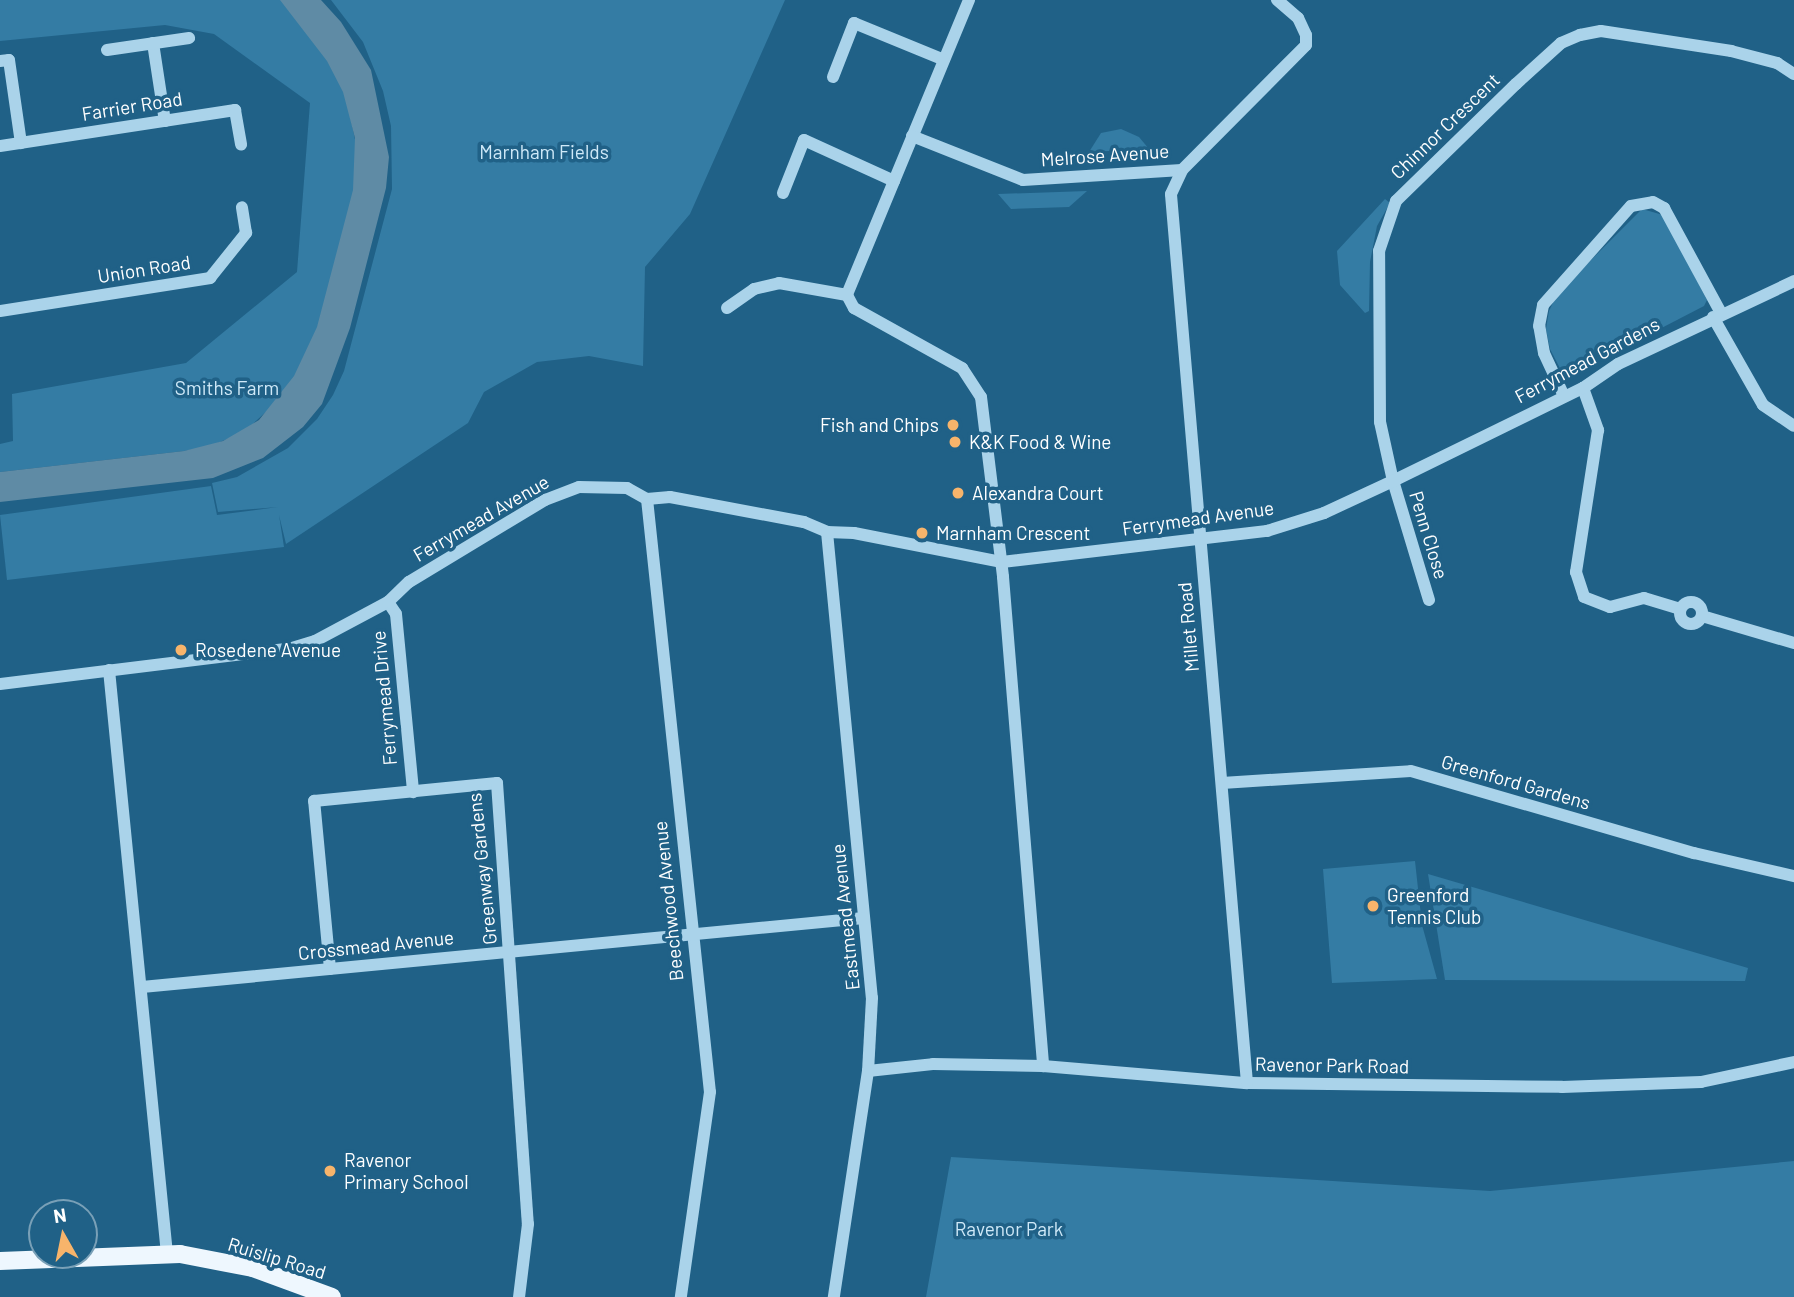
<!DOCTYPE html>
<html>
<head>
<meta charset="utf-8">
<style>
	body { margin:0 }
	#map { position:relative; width:1794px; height:1297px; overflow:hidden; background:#206187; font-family:Barlow,sans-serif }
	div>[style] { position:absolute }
	.green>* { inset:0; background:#347ca4 }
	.water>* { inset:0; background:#5f8ba5 }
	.minor>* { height:12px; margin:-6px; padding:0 6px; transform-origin:6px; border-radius:6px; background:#aad3ea }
	.minor>.ring { margin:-6px; padding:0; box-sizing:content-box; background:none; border:12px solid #aad3ea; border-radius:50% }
	.major>* { height:18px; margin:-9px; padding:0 9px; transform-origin:9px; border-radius:9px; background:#eef7fe }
	.dots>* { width:19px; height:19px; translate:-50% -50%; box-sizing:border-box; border:4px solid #206187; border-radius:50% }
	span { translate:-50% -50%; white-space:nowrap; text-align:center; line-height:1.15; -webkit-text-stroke:7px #206187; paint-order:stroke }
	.street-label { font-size:19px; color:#fff }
	.park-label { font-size:19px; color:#cfe9f8 }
	.poi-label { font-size:19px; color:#fff }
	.right { translate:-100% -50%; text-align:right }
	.left { translate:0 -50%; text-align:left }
	.north { position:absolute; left:28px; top:1199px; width:70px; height:70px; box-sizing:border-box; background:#206187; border:2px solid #79a0b7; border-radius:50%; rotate:351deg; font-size:19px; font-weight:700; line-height:28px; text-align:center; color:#fff }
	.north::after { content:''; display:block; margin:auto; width:24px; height:32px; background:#f7b46b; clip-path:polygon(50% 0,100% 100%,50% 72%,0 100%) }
</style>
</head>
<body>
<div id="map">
	<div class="green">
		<div style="clip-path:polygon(0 0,283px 0,343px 81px,360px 164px,326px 320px,290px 390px,244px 432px,208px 447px,184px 451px,0 472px,0 444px,13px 441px,12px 394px,186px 363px,297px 272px,310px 103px,214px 34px,165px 25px,0 41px)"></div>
		<div style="clip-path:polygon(331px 0,785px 0,690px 214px,645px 267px,643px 366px,589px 356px,537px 362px,484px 392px,468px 423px,286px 544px,279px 515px,284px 547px,7px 580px,0 515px,211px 486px,217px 515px,278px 507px,218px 512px,212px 483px,237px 477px,288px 448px,317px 419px,333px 395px,344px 371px,392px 189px,391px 126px,383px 91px,363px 42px)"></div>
		<div style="clip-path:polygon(1121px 129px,1139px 137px,1149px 149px,1089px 152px,1101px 133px)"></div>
		<div style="clip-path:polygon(1087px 191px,1069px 207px,1011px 209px,998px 194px)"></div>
		<div style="clip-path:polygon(1385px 199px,1390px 203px,1377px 226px,1370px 262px,1369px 311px,1365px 313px,1340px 285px,1337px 251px)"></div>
		<div style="clip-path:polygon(1642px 209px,1663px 215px,1707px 300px,1704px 306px,1565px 378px,1550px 349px,1546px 329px,1549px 311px,1557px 294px)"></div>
		<div style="clip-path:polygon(1415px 861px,1422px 925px,1437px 979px,1332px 983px,1323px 869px)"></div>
		<div style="clip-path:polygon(1428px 874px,1748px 968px,1745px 981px,1445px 980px)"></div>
		<div style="clip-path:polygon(951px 1157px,1490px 1191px,1794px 1161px,1794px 1297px,926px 1297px)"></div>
	</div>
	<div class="water">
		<div style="clip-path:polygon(280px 0,321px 0,341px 22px,371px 70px,389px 157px,386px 188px,350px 328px,322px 404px,303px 427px,263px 458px,213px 478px,0 502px,0 472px,184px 451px,223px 441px,259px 420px,294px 376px,317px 327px,353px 190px,355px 138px,343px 92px,327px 61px)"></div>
	</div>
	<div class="minor">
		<div style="left:969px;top:0;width:319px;rotate:112.5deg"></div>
		<div style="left:847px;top:295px;width:15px;rotate:62deg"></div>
		<div style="left:854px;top:308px;width:124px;rotate:29.1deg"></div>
		<div style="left:962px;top:368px;width:35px;rotate:57deg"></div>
		<div style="left:981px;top:397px;width:181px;rotate:83deg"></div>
		<div style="left:1003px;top:577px;width:491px;rotate:85.3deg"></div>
		<div style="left:153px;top:43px;width:79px;rotate:81.3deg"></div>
		<div style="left:107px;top:50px;width:83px;rotate:-8.3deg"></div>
		<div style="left:0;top:61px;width:9px;rotate:-6deg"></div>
		<div style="left:9px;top:60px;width:84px;rotate:81.8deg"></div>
		<div style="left:833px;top:77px;width:58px;rotate:-68.7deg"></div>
		<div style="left:854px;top:23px;width:97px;rotate:22.3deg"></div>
		<div style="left:912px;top:136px;width:119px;rotate:21.6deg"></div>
		<div style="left:1023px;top:180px;width:159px;rotate:-3.6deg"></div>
		<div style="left:0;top:146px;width:238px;rotate:-8.7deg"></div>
		<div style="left:235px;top:110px;width:35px;rotate:80deg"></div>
		<div style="left:783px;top:193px;width:57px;rotate:-68.4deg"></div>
		<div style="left:804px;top:140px;width:99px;rotate:24.5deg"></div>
		<div style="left:727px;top:308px;width:33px;rotate:-35deg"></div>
		<div style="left:754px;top:289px;width:26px;rotate:-13deg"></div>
		<div style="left:779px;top:283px;width:69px;rotate:10deg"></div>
		<div style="left:0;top:311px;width:213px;rotate:-8.9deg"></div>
		<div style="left:210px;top:278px;width:58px;rotate:-51.3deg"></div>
		<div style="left:246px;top:233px;width:26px;rotate:-99deg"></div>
		<div style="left:1713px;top:317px;width:101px;rotate:60.4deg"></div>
		<div style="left:1763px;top:405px;width:37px;rotate:34deg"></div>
		<div style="left:1583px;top:388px;width:45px;rotate:70.3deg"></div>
		<div style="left:1598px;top:430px;width:144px;rotate:98.8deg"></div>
		<div style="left:1576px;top:572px;width:26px;rotate:72deg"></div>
		<div style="left:1584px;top:597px;width:28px;rotate:21deg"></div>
		<div style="left:1610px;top:607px;width:35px;rotate:-15deg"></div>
		<div style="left:1644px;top:598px;width:38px;rotate:17deg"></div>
		<div style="left:1563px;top:394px;width:45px;rotate:-114.9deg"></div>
		<div style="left:1544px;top:353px;width:27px;rotate:-100deg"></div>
		<div style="left:1539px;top:326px;width:21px;rotate:-79deg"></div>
		<div style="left:1543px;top:305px;width:132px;rotate:-48.4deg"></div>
		<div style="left:1631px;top:206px;width:22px;rotate:-10deg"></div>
		<div style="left:1653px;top:202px;width:13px;rotate:29deg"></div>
		<div style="left:1664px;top:208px;width:119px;rotate:61.5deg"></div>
		<div style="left:647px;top:499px;width:596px;rotate:83.94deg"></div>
		<div style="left:710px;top:1092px;width:207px;rotate:98.1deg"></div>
		<div style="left:827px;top:532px;width:468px;rotate:84.5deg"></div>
		<div style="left:872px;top:998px;width:73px;rotate:93.1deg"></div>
		<div style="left:868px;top:1071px;width:229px;rotate:98.6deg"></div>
		<div style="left:1429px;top:600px;width:124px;rotate:-106.8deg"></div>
		<div style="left:1393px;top:481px;width:60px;rotate:-102.4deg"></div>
		<div style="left:1380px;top:422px;width:171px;rotate:-90.3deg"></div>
		<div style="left:1379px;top:251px;width:53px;rotate:-71.2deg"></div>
		<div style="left:1396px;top:201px;width:168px;rotate:-44.3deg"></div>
		<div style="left:1516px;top:84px;width:61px;rotate:-42.3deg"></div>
		<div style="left:1561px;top:43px;width:21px;rotate:-23deg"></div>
		<div style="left:1580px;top:35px;width:21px;rotate:-11deg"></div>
		<div style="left:1601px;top:31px;width:132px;rotate:8.7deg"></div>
		<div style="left:1731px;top:51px;width:48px;rotate:14.6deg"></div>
		<div style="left:1777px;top:63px;width:20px;rotate:33deg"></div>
		<div class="ring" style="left:1680px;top:602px;width:10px;height:10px"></div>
		<div style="left:388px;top:602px;width:14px;rotate:56deg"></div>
		<div style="left:396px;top:614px;width:179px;rotate:84.5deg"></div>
		<div style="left:1702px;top:616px;width:96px;rotate:16.4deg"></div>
		<div style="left:109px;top:670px;width:587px;rotate:84.33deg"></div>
		<div style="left:0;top:684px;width:294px;rotate:-7deg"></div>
		<div style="left:292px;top:648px;width:24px;rotate:-17deg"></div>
		<div style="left:315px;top:641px;width:83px;rotate:-28.1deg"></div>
		<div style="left:388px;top:602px;width:29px;rotate:-44deg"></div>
		<div style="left:409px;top:582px;width:159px;rotate:-31.1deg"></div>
		<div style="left:545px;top:500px;width:36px;rotate:-21deg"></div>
		<div style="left:579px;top:487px;width:48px;rotate:1.2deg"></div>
		<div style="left:627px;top:488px;width:23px;rotate:29deg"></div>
		<div style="left:647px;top:499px;width:23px;rotate:-5deg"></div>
		<div style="left:670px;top:497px;width:136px;rotate:10.6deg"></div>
		<div style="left:804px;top:522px;width:25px;rotate:23deg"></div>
		<div style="left:827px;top:532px;width:27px;rotate:2deg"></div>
		<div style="left:854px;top:533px;width:151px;rotate:11.1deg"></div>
		<div style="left:1002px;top:562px;width:267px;rotate:-6.7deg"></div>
		<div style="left:1267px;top:531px;width:60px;rotate:-17.5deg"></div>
		<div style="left:1324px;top:513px;width:76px;rotate:-24.9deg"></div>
		<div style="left:1393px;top:481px;width:212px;rotate:-26.1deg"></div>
		<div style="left:1583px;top:388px;width:42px;rotate:-34.4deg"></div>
		<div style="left:1618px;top:364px;width:195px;rotate:-25.2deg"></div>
		<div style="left:1222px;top:783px;width:189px;rotate:-3.6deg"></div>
		<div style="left:1411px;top:771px;width:295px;rotate:16.2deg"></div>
		<div style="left:1694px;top:853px;width:103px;rotate:13deg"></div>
		<div style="left:330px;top:969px;width:169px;rotate:-95.4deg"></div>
		<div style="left:314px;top:801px;width:184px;rotate:-5.6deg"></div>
		<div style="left:497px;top:783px;width:442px;rotate:86deg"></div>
		<div style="left:528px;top:1224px;width:74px;rotate:97deg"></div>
		<div style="left:142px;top:987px;width:725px;rotate:-5.46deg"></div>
		<div style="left:868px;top:1071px;width:65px;rotate:-6.1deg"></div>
		<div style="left:933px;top:1064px;width:110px;rotate:1deg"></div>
		<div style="left:1043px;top:1066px;width:205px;rotate:4.8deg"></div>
		<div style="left:1247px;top:1083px;width:315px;rotate:0.7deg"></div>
		<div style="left:1562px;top:1087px;width:139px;rotate:-2.1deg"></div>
		<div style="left:1701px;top:1082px;width:95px;rotate:-12.1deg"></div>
		<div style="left:1247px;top:1083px;width:892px;rotate:-94.89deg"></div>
		<div style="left:1171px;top:194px;width:26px;rotate:-65deg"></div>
		<div style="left:1182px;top:170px;width:176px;rotate:-45.2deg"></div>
		<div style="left:1306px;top:45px;width:10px;rotate:-90deg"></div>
		<div style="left:1306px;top:35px;width:19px;rotate:-115deg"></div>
		<div style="left:1298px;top:18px;width:28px;rotate:-139deg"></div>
	</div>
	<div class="major">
		<div style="left:0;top:1261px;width:180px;rotate:-2.2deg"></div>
		<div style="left:180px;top:1254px;width:74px;rotate:10.9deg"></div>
		<div style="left:253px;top:1268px;width:84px;rotate:20.2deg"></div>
	</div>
	<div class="dots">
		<div style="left:953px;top:425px;background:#f7b46b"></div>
		<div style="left:955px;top:442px;background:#f7b46b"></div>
		<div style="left:958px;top:493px;background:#f7b46b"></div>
		<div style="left:922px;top:533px;background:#f7b46b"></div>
		<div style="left:181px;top:650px;background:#f7b46b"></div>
		<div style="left:1373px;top:906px;background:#f7b46b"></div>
		<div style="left:330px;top:1171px;background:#f7b46b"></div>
	</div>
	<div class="street-label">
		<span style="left:132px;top:106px;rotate:-9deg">Farrier Road</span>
		<span style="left:1445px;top:126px;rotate:-44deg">Chinnor Crescent</span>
		<span style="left:1105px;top:155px;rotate:-4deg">Melrose Avenue</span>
		<span style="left:144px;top:269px;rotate:-9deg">Union Road</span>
		<span style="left:1587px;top:360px;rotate:-28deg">Ferrymead Gardens</span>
		<span style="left:481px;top:518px;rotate:-30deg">Ferrymead Avenue</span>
		<span style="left:1198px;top:518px;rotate:-8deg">Ferrymead Avenue</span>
		<span style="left:1429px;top:535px;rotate:73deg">Penn Close</span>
		<span style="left:1188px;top:627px;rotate:-95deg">Millet Road</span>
		<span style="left:384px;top:698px;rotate:-95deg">Ferrymead Drive</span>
		<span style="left:1516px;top:782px;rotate:16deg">Greenford Gardens</span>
		<span style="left:482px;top:869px;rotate:-96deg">Greenway Gardens</span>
		<span style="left:668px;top:901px;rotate:-96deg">Beechwood Avenue</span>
		<span style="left:845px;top:917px;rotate:-96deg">Eastmead Avenue</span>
		<span style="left:376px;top:945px;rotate:-6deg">Crossmead Avenue</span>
		<span style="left:1332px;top:1065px;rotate:1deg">Ravenor Park Road</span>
		<span style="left:277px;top:1258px;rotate:17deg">Ruislip Road</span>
	</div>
	<div class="park-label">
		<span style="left:544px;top:152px">Marnham Fields</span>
		<span style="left:227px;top:388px">Smiths Farm</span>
		<span style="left:1009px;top:1229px">Ravenor Park</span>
	</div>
	<div class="poi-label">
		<span class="right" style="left:939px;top:425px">Fish and Chips</span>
		<span class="left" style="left:969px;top:442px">K&amp;K Food &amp; Wine</span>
		<span class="left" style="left:972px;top:493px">Alexandra Court</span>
		<span class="left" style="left:936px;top:533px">Marnham Crescent</span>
		<span class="left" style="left:195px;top:650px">Rosedene Avenue</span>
		<span class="left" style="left:1387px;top:906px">Greenford<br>Tennis Club</span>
		<span class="left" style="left:344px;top:1171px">Ravenor<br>Primary School</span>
	</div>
	<div class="north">N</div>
</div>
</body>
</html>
